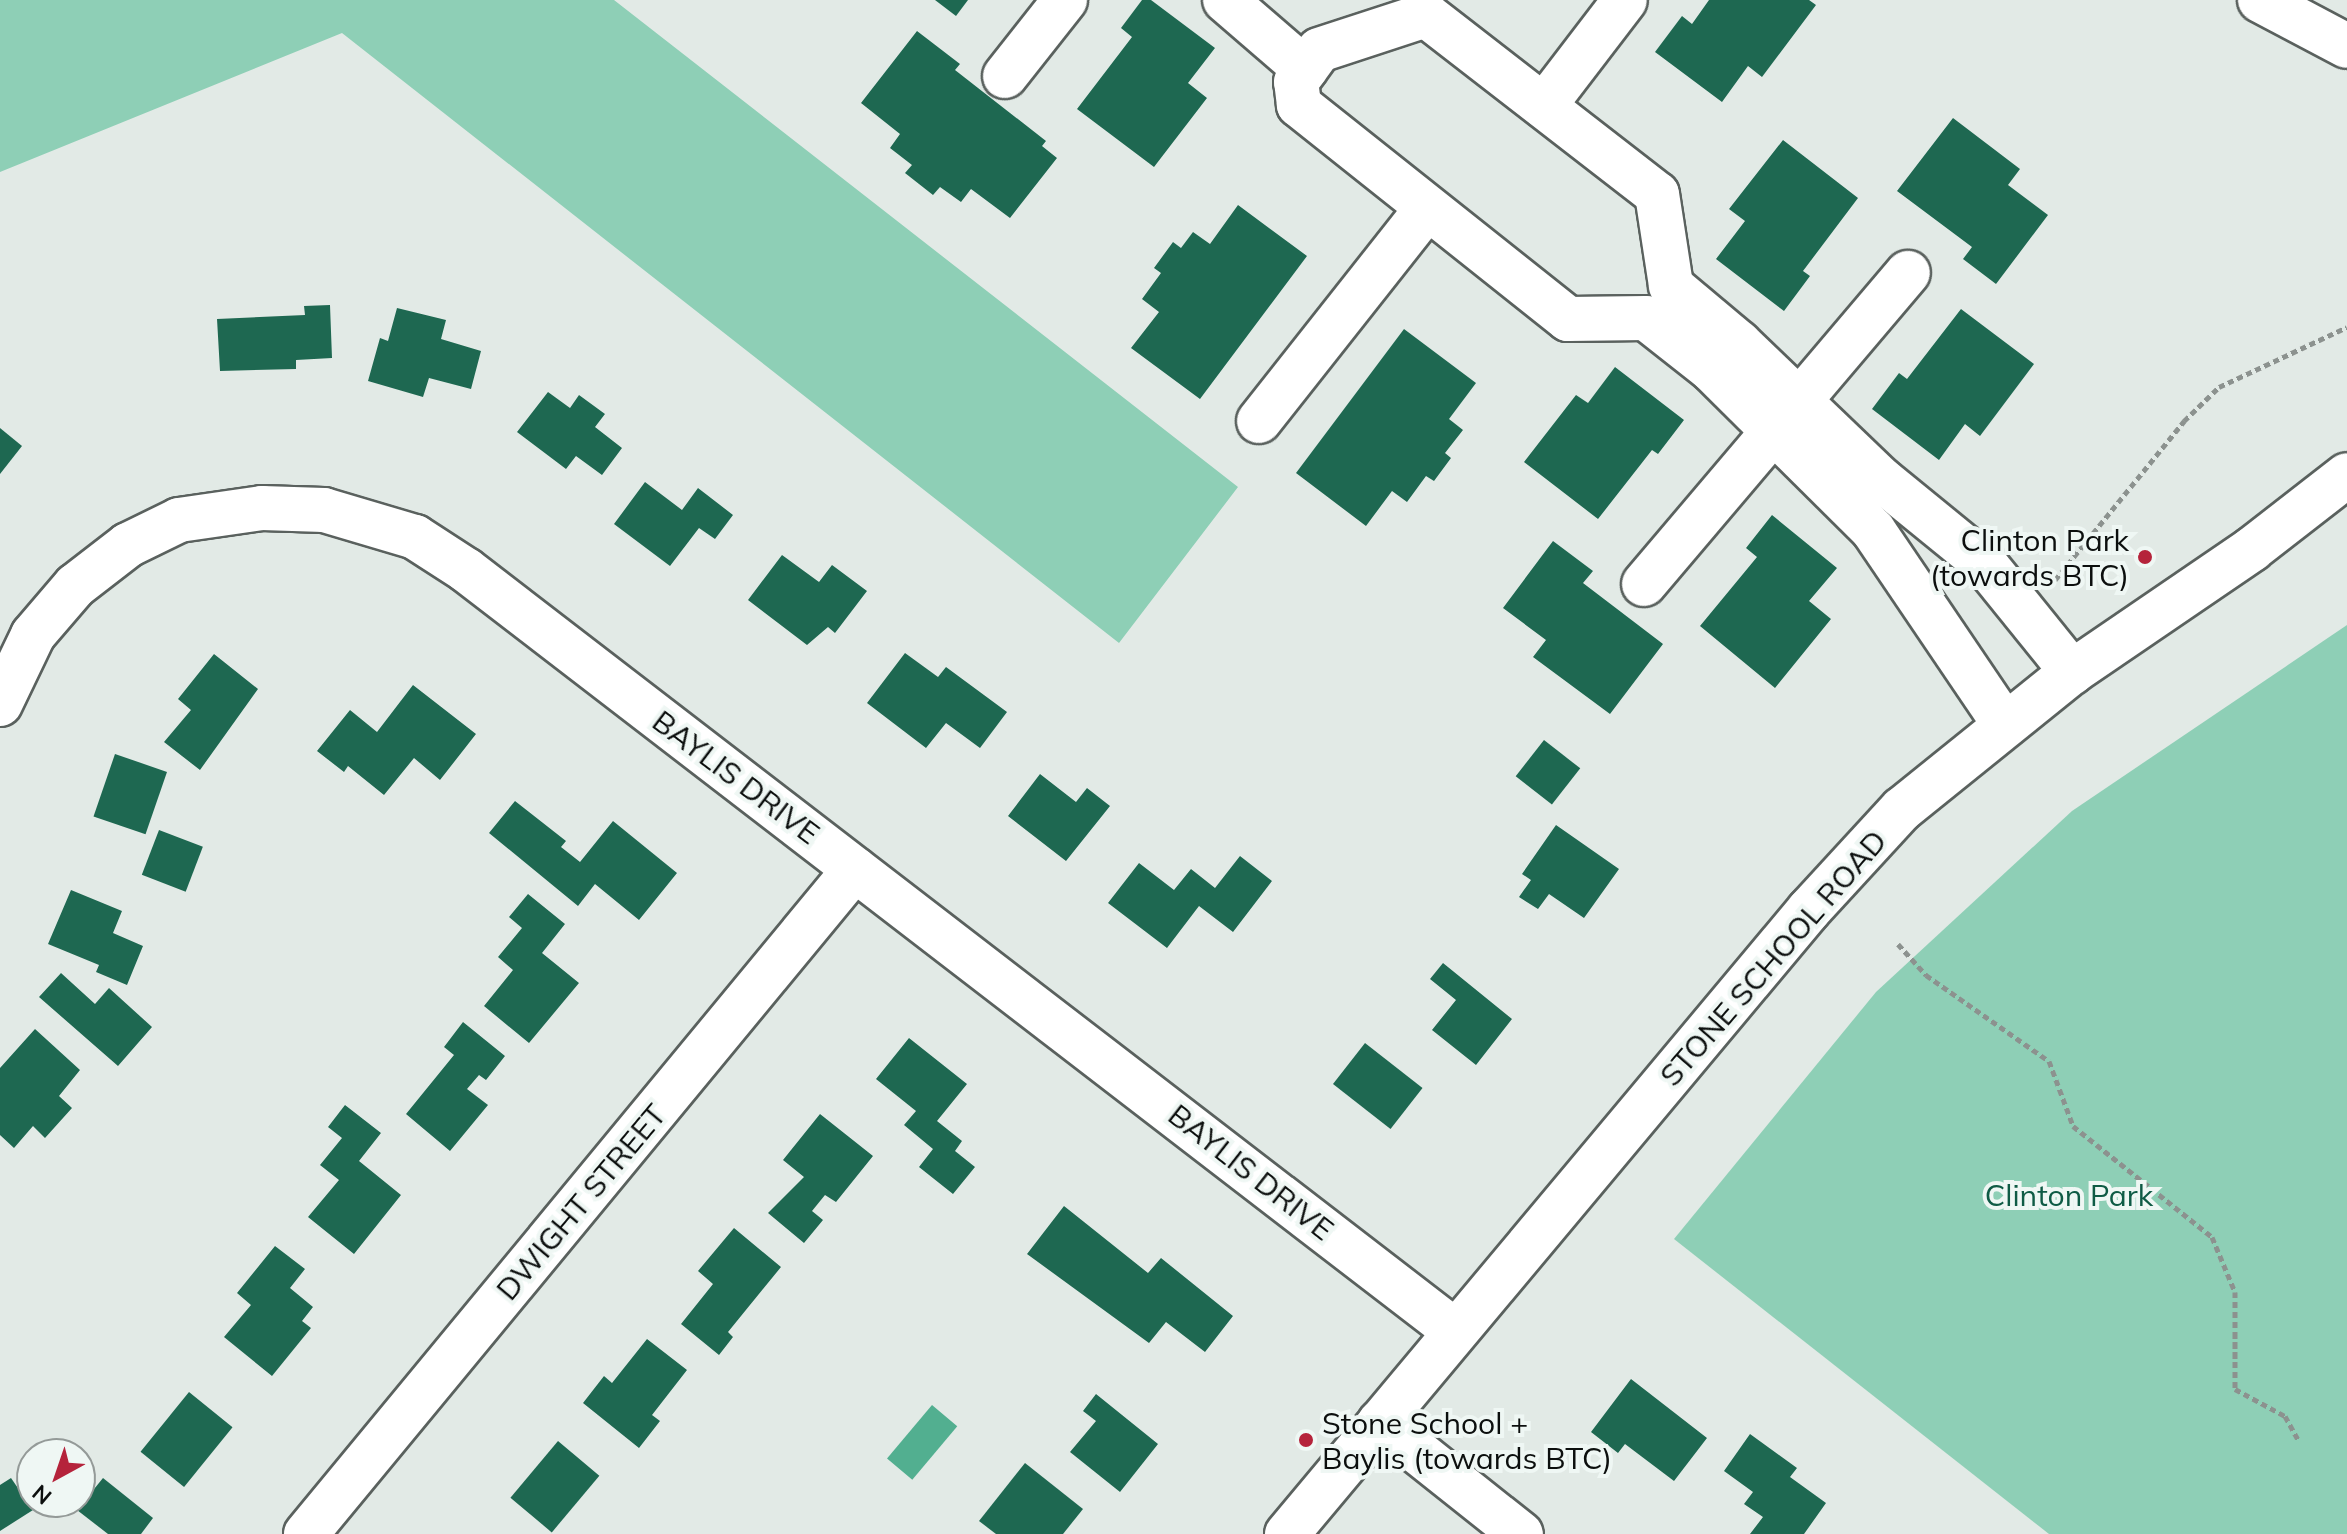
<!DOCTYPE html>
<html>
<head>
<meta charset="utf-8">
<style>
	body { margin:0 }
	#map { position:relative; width:2347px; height:1534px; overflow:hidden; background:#e2eae6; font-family:Mulish,sans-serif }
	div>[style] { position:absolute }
	.green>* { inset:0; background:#8ecfb6 }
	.water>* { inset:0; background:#52af90; transform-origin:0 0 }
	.building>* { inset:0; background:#1e6851; transform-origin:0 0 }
	.path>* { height:5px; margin-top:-2.5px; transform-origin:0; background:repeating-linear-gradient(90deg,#8c928f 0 6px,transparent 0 10px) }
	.roads { filter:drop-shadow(2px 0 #5a615e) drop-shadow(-2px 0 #5a615e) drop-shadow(0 2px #5a615e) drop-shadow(0 -2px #5a615e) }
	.minor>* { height:44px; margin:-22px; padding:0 22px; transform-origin:22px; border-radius:22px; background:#fff }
	.major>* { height:44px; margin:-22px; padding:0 22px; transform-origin:22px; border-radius:22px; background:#fff }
	.dots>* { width:22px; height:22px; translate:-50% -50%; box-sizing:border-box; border:4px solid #eff7f4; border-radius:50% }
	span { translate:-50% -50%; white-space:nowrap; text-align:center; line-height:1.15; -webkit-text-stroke:8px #eff7f4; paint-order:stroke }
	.poi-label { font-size:30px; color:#0c0f0e }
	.right { translate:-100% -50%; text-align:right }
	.left { translate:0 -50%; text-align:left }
	.street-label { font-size:30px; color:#0c0f0e }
	.park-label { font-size:30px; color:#0f5b45 }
	.north { position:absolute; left:16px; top:1438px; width:80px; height:80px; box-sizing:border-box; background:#eff7f4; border:2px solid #949a98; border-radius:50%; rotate:220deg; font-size:22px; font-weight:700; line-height:32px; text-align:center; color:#0c0f0e }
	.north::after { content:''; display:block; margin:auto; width:28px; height:36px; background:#b5233b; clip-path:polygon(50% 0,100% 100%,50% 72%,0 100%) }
</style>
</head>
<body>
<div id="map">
	<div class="green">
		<div style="clip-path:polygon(0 0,614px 0,1238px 487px,1119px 643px,342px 33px,0 172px)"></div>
		<div style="clip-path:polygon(2347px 625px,2347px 1534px,2049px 1534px,1674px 1239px,1876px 992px,2072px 811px)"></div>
	</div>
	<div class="water">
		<div style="left:932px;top:1405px;width:33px;height:70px;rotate:40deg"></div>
	</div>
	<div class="building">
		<div style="clip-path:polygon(935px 0,968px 0,956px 16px)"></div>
		<div style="clip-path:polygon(1142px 0,1151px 0,1215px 48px,1188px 83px,1207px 98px,1154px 167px,1077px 109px,1132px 37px,1121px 28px)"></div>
		<div style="clip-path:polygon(1709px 0,1809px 0,1816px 5px,1762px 77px,1748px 66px,1722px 102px,1655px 52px,1682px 16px,1692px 24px)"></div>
		<div style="clip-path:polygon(917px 31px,960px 64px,955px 70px,1046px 141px,1042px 146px,1057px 158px,1010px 218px,971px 189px,961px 202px,940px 187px,933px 195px,905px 173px,912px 165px,890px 148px,900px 134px,861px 103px)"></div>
		<div style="clip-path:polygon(1953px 118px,2020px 169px,2008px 185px,2048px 215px,1996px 284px,1963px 259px,1972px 247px,1897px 191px)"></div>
		<div style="clip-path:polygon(1783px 140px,1858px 198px,1803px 271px,1810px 276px,1784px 311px,1716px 259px,1745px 221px,1729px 209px)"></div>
		<div style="clip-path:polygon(1238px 205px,1307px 256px,1200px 399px,1131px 348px,1159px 312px,1142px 299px,1161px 273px,1154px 268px,1173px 242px,1181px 248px,1193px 232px,1210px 244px)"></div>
		<div style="clip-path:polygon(330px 305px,332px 358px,296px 360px,296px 369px,220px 371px,217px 319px,305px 315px,304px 306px)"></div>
		<div style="clip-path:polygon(397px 308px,446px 320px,441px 339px,481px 351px,471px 389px,429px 378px,423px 397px,368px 381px,380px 338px,388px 341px)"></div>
		<div style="clip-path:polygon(1961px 309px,2034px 364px,1980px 436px,1965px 424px,1939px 460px,1872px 409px,1899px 373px,1907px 379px)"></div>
		<div style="clip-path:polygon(1404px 329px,1476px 383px,1449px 419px,1463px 430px,1445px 453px,1451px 458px,1434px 481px,1426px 476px,1407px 502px,1392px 491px,1366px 526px,1296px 473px)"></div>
		<div style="clip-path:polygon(1615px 367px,1684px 420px,1658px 454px,1652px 450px,1598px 519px,1524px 462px,1576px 395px,1588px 403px)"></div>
		<div style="clip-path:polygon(548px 392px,570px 408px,579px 395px,605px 414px,595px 427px,622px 448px,602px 475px,576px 456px,566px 469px,517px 432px)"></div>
		<div style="clip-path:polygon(0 428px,22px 446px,0 474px)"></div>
		<div style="clip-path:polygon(645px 482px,682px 510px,698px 488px,733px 515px,715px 539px,699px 528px,670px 566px,614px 524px)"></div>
		<div style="clip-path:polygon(1772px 515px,1837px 568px,1809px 601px,1831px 619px,1775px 688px,1700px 626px,1757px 557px,1746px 548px)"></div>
		<div style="clip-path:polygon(1553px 541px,1593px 571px,1583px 583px,1663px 644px,1610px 714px,1533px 657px,1546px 640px,1503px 608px)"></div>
		<div style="clip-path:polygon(782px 555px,819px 582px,832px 565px,867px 591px,835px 633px,828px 627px,807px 645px,748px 600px)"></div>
		<div style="clip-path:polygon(905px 653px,938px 677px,946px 667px,1007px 712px,980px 748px,946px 723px,926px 748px,867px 703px)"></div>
		<div style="clip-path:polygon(214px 654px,258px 689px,200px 770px,164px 742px,191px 710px,178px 699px)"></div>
		<div style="clip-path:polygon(413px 685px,476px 734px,440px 780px,414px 758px,384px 795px,348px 766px,344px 772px,317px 751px,350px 710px,377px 732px)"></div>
		<div style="left:1544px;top:740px;width:46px;height:46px;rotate:38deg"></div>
		<div style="left:115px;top:754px;width:55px;height:66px;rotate:19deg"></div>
		<div style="clip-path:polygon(1040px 774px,1076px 802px,1087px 788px,1110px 806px,1066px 861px,1008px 816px)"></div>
		<div style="clip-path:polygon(515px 801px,566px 841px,561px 847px,580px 862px,613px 821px,677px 873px,639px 920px,595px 884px,578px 906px,489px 833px)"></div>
		<div style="clip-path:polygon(1556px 825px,1619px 869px,1584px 918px,1549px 894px,1538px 909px,1519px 897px,1531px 880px,1522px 874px)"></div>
		<div style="left:159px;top:830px;width:47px;height:48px;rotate:21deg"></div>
		<div style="clip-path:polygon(1240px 856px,1272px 881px,1233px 932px,1199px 906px,1167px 948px,1108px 903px,1139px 863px,1174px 890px,1191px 869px,1215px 888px)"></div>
		<div style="clip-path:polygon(71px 890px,122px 911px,113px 933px,143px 946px,127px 985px,96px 972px,99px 965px,48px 944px)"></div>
		<div style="clip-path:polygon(528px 894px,565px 924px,542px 953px,579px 983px,529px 1043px,484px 1006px,513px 970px,498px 957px,522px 928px,509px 917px)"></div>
		<div style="clip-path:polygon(1443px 963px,1512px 1019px,1476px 1065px,1432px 1030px,1456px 1000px,1430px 979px)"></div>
		<div style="clip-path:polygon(61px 973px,95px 1004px,109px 988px,152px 1027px,118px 1066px,39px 997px)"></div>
		<div style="clip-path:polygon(463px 1022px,505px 1056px,486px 1080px,479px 1075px,467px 1089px,488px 1105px,450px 1151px,406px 1114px,454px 1055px,444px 1047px)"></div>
		<div style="clip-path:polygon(35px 1029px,80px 1070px,59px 1096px,72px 1108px,45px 1138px,33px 1126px,14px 1148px,0 1135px,0 1068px)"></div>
		<div style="clip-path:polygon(909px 1038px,967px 1084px,937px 1121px,962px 1141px,955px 1151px,975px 1167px,953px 1194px,919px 1167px,933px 1149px,904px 1125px,916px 1111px,876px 1079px)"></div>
		<div style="left:1365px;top:1043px;width:73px;height:52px;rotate:38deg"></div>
		<div style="clip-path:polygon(345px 1105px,381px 1133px,359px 1161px,401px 1195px,354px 1254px,308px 1217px,339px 1180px,320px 1165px,342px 1138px,328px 1127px)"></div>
		<div style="clip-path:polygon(820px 1114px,873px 1156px,836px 1202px,825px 1195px,812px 1211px,823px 1220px,804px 1243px,768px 1213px,804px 1177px,783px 1160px)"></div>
		<div style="clip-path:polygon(1064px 1206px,1148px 1273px,1161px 1258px,1233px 1316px,1205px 1352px,1166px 1322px,1149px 1343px,1027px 1254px)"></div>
		<div style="clip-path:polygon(734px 1228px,781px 1267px,728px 1332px,733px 1337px,719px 1355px,681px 1324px,713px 1284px,698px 1271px)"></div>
		<div style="clip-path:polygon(275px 1246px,305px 1269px,290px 1288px,313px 1307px,302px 1321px,311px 1328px,272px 1376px,224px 1337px,251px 1305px,237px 1293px)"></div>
		<div style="clip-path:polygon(647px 1339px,687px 1370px,652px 1415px,660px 1421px,639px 1448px,583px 1403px,604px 1376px,612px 1383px)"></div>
		<div style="clip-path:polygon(1631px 1379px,1707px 1438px,1674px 1481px,1625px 1444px,1618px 1453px,1591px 1432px)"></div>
		<div style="left:189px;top:1392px;width:56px;height:77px;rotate:39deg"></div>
		<div style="clip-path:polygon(1096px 1394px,1158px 1444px,1120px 1492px,1070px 1452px,1096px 1421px,1083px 1411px)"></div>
		<div style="clip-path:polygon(1750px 1434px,1797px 1468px,1790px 1477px,1826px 1503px,1804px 1534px,1750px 1534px,1763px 1517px,1744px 1504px,1753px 1492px,1724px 1471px)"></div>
		<div style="left:558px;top:1441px;width:54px;height:74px;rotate:40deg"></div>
		<div style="clip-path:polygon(1025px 1463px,1083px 1509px,1063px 1534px,996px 1534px,979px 1521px)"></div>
		<div style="clip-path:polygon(11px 1478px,33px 1510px,0 1531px,0 1485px)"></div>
		<div style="clip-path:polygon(103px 1478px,153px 1518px,141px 1534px,108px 1534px,77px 1510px)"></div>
	</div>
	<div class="path">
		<div style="left:2055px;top:580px;width:205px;rotate:-50.9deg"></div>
		<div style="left:2184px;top:421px;width:49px;rotate:-44.2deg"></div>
		<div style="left:2219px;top:387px;width:141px;rotate:-25.1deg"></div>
		<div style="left:1898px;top:944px;width:42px;rotate:47.9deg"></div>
		<div style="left:1926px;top:975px;width:150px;rotate:35deg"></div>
		<div style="left:2049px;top:1061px;width:69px;rotate:69.7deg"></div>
		<div style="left:2073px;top:1126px;width:178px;rotate:38.6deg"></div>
		<div style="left:2212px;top:1237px;width:60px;rotate:67.3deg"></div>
		<div style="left:2235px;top:1292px;width:97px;rotate:90deg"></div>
		<div style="left:2235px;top:1389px;width:57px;rotate:28.4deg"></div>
		<div style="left:2285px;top:1416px;width:29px;rotate:61deg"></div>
	</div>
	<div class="roads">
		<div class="minor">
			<div style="left:1225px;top:0;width:106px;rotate:40.8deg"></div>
			<div style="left:2260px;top:0;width:98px;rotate:27.9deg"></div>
			<div style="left:1005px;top:76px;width:97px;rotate:-51.7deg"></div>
			<div style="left:1544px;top:106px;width:133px;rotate:-52.6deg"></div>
			<div style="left:1259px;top:421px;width:271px;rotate:-51.7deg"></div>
			<div style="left:1644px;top:584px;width:408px;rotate:-49.7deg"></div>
			<div style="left:0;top:704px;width:76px;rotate:-64.4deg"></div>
			<div style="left:33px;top:635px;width:65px;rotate:-49.4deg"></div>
			<div style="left:75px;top:586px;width:67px;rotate:-37.7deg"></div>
			<div style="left:128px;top:545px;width:57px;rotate:-26.1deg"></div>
			<div style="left:179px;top:520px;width:84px;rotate:-8.2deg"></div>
			<div style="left:262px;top:508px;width:62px;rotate:1.8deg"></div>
			<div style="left:324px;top:510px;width:95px;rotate:16.5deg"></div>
			<div style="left:415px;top:537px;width:61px;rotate:32.9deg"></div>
			<div style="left:466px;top:570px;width:1248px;rotate:37.58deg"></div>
			<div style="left:2005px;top:725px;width:235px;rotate:-124.1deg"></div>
			<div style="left:1873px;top:530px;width:227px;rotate:-135.2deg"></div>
			<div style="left:1712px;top:370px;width:84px;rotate:-141.8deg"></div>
			<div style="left:1646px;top:318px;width:78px;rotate:179.3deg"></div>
			<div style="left:1568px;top:319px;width:344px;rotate:-141.5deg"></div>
			<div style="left:1299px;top:105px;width:23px;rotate:-97deg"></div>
			<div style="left:1296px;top:82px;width:39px;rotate:-54deg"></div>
			<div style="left:1319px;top:50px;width:113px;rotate:-18.1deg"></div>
			<div style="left:1426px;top:15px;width:292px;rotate:37.8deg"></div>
			<div style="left:1657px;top:194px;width:93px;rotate:81.3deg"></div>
			<div style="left:1671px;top:286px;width:89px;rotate:40deg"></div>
			<div style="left:1739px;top:343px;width:198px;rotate:43.8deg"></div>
			<div style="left:1882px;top:480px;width:133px;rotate:39.2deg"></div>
			<div style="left:1985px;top:564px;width:139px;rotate:51.1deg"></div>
			<div style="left:1380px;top:1422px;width:180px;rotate:38.5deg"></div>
			<div style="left:306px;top:1534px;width:862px;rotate:-50.46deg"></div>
		</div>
		<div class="major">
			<div style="left:1287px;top:1534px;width:814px;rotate:-50.09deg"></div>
			<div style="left:1809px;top:910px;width:137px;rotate:-47.4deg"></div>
			<div style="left:1902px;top:809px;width:218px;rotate:-38.9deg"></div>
			<div style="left:2072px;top:672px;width:218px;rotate:-34.3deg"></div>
			<div style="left:2252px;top:549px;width:120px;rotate:-37.9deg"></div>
		</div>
	</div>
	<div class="dots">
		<div style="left:2145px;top:557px;background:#b5233b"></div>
		<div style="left:1306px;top:1440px;background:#b5233b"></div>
	</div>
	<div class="poi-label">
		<span class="right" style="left:2129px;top:557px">Clinton Park<br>(towards BTC)</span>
		<span class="left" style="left:1322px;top:1440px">Stone School +<br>Baylis (towards BTC)</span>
	</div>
	<div class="street-label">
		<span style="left:736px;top:777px;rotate:37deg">BAYLIS DRIVE</span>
		<span style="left:1773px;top:958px;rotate:-49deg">STONE SCHOOL ROAD</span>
		<span style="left:1251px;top:1172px;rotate:38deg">BAYLIS DRIVE</span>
		<span style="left:581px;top:1202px;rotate:-50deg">DWIGHT STREET</span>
	</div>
	<div class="park-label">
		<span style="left:2069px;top:1195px">Clinton Park</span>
	</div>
	<div class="north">N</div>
</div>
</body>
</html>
